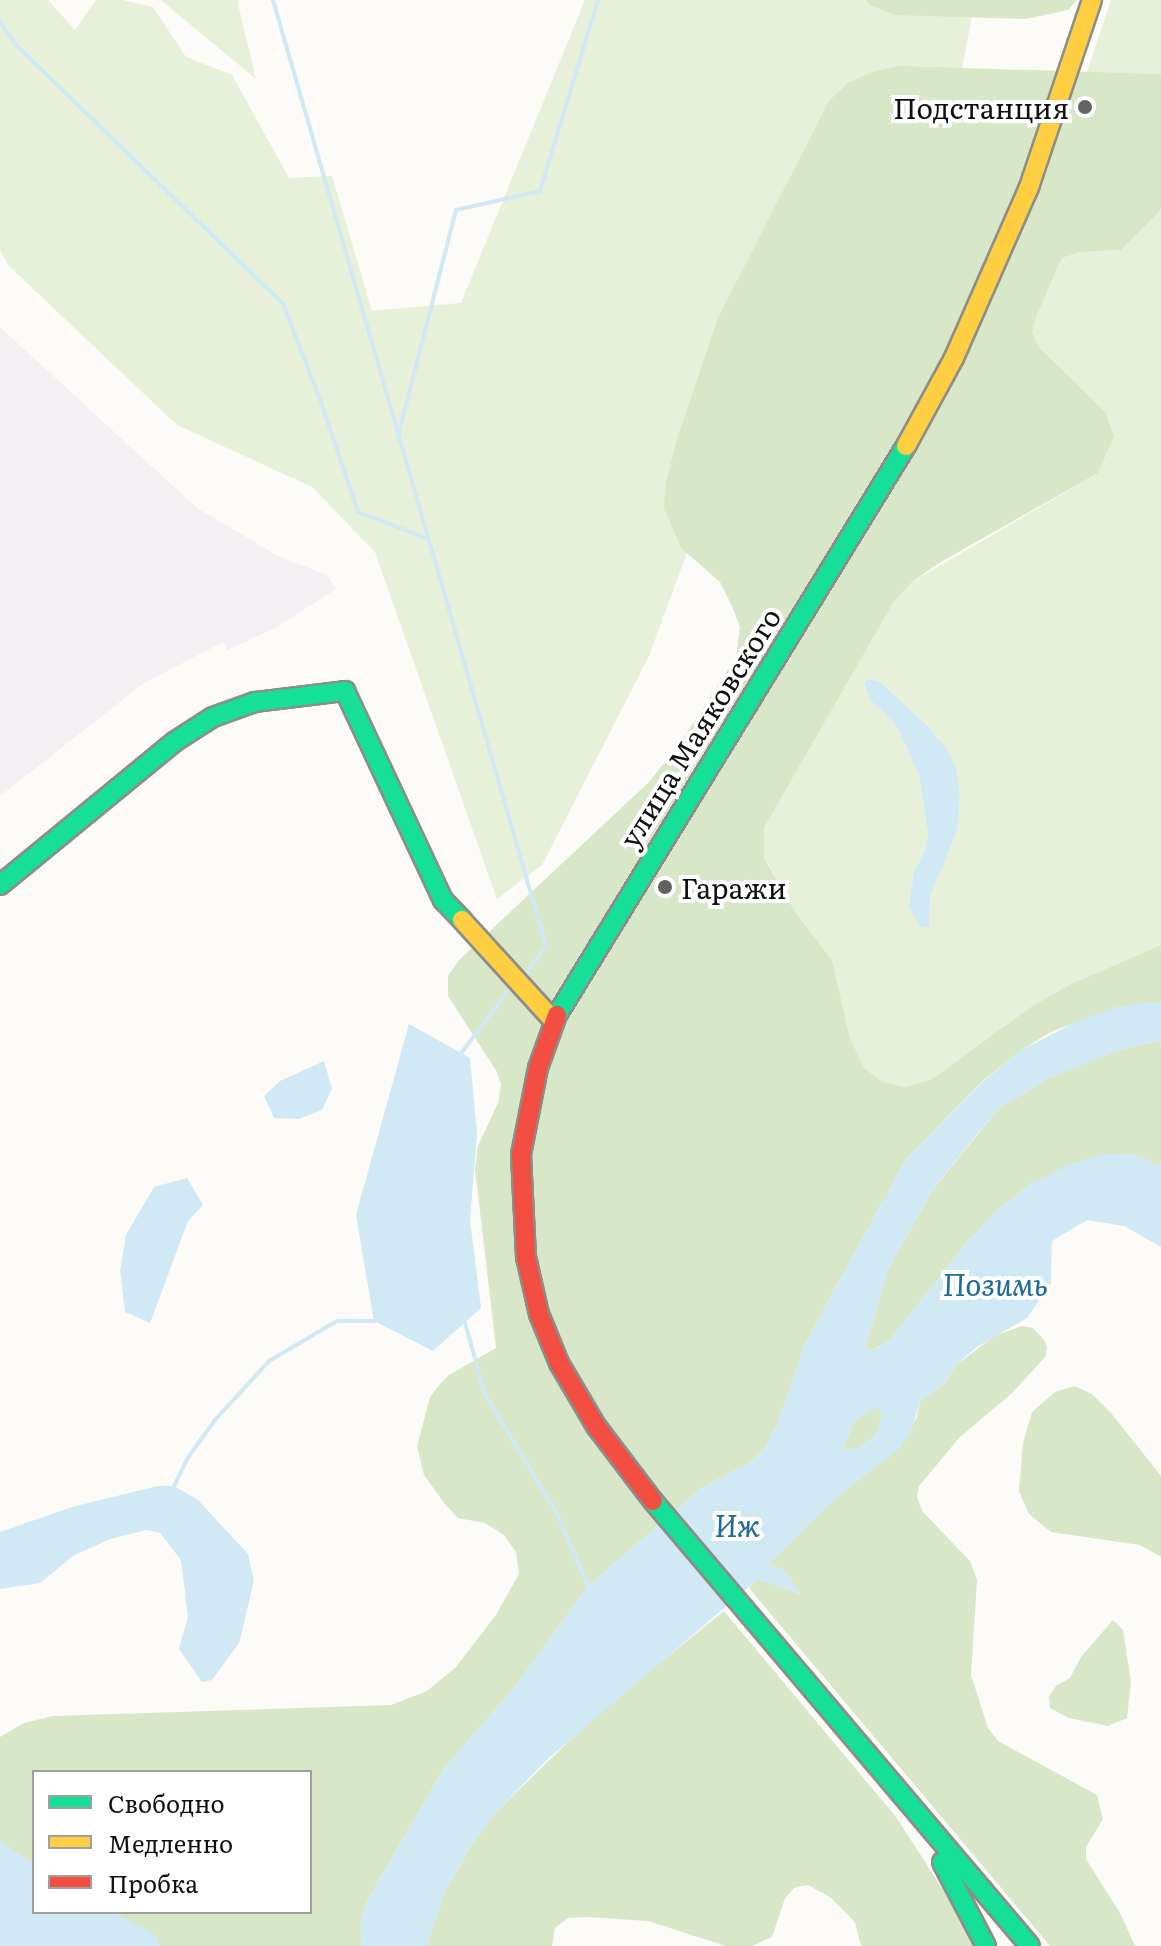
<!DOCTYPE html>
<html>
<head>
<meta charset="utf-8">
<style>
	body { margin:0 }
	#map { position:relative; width:1161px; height:1946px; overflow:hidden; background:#fcfbf7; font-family:Literata,serif }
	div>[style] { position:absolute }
	.industrial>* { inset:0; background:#f4eff2 }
	.green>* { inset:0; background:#e7f0d9 }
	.forest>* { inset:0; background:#d8e7c7 }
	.water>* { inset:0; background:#d0e9f4 }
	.stream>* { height:4px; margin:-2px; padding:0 2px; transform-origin:2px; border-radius:2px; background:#d0e9f4 }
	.roads { filter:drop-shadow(2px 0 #8d8d8b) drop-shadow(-2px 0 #8d8d8b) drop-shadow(0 2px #8d8d8b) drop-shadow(0 -2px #8d8d8b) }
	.fast>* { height:18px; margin:-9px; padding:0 9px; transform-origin:9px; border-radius:9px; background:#16e098 }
	.slow>* { height:18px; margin:-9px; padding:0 9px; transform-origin:9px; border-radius:9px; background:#ffcf43 }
	.jam>* { height:18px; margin:-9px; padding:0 9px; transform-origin:9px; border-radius:9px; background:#f24e42 }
	.dots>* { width:22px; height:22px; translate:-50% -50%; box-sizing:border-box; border:4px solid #fff; border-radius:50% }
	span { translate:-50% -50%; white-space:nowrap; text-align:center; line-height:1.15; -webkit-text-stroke:8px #fff; paint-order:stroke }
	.poi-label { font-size:28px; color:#111 }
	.right { translate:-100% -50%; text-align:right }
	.left { translate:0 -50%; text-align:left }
	.street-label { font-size:28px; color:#111 }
	.water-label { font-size:30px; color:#216b9b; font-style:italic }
	.legend { position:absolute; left:32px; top:1770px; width:280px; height:144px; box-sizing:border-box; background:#fff; border:2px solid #a0a0a0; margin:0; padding:10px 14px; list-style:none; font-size:24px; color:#111 }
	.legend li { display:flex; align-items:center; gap:16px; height:40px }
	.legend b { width:40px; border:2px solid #a0a0a0 }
</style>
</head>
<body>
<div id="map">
	<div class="industrial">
		<div style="clip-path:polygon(0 327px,197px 508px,280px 557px,327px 575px,336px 589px,275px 628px,227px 650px,223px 642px,144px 683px,0 796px)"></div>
	</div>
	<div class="green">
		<div style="clip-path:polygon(0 0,48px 0,75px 30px,96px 0,122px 0,153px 7px,186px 57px,232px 75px,289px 178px,332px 176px,372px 311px,461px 303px,585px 0,975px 0,957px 95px,717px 471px,649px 656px,542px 865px,497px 899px,375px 552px,312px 487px,177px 425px,8px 265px,0 250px)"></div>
		<div style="clip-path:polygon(161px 0,237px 0,256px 79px)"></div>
		<div style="clip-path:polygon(1111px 0,1161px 0,1161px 74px,1087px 72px)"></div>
		<div style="clip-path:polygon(evenodd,1161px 210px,1161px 945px,1071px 984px,1032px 1006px,932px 1079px,906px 1087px,883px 1082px,864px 1068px,850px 1038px,832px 960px,796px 913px,764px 857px,764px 828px,893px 603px,912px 582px,1098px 473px,1105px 412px,1040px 348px,1032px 333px,1037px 315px,1062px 258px,1081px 252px,1121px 250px,1161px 210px,869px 679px,879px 681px,928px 726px,949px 752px,960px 797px,957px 831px,930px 897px,929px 926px,909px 906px,914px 871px,924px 853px,928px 833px,919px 774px,895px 723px,870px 700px,864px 683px,869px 679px)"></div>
	</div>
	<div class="forest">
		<div style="clip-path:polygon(866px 0,1077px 0,1068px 10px,1026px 19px,895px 15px,870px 5px)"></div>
		<div style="clip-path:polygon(evenodd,899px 66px,1161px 74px,1161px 210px,1121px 250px,1081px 252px,1062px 258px,1037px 315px,1032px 333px,1040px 348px,1105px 412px,1114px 436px,1098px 473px,939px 563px,912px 582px,893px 603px,764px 828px,764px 858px,796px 913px,832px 960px,850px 1038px,864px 1068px,883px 1082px,906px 1087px,932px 1079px,1032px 1006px,1071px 984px,1161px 945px,1161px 1002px,1114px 1008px,1051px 1032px,1023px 1049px,985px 1079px,906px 1159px,806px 1342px,777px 1425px,764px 1449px,751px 1462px,703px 1487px,588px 1586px,517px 1684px,443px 1770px,367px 1901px,361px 1921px,362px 1946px,0 1946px,0 1737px,24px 1723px,53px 1716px,391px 1705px,427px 1691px,456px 1667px,496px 1615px,519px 1574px,516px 1552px,504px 1535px,485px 1523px,458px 1518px,445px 1504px,424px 1475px,417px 1446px,430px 1397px,440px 1384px,449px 1375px,496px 1348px,475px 1169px,478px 1146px,498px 1103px,501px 1085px,497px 1072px,448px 996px,448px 976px,459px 960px,648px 783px,679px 745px,736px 657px,740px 627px,732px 606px,720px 582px,681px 548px,664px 508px,666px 483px,676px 442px,718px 318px,829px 101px,848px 83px,872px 72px,899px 66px,34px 1772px,310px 1772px,310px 1912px,34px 1912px,34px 1772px)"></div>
		<div style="clip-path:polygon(1161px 1040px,1161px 1166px,1129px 1153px,1032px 1183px,1001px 1207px,967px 1242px,890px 1340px,873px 1350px,865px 1349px,888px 1269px,932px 1191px,998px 1109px,1045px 1080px,1083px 1064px,1116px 1051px)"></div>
		<div style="clip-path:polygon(1022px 1326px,1033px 1328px,1044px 1340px,1047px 1348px,1045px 1357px,1012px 1393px,959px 1438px,919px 1486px,917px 1496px,922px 1511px,970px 1561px,977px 1580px,971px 1675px,988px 1728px,998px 1741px,1097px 1795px,1103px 1819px,1086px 1847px,1086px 1859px,1120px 1913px,1135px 1946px,1050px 1946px,749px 1588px,757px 1579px,800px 1594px,785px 1571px,768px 1564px,831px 1502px,900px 1447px,917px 1417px,920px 1401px,944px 1384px,956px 1365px,996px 1335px)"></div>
		<div style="clip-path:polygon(1074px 1386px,1092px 1394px,1111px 1413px,1161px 1476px,1161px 1557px,1140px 1545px,1051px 1532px,1029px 1514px,1019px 1491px,1023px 1443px,1032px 1412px,1055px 1392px)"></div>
		<div style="clip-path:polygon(877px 1406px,883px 1415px,875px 1436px,859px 1448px,843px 1450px,854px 1421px)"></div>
		<div style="clip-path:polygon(724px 1611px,896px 1817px,949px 1899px,973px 1946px,861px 1946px,855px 1922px,830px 1897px,808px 1885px,795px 1887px,785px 1898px,772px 1937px,752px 1946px,726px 1946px,648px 1921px,586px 1917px,568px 1918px,555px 1928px,552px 1946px,426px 1946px,445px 1892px,472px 1844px,496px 1812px,599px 1712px)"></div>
		<div style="clip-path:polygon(1113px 1620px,1123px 1630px,1131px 1682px,1127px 1718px,1108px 1726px,1069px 1718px,1050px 1708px,1049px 1696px,1056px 1686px,1070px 1678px,1081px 1657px)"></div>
	</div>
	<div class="water">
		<div style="clip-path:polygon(868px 679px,879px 681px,928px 726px,949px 752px,956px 768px,960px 797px,957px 831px,930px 897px,929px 926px,921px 928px,909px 906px,914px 871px,924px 853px,928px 833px,919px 774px,895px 723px,870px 700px,864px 683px)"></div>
		<div style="clip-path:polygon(evenodd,1148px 1002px,1161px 1002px,1161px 1040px,1116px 1051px,1045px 1080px,998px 1109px,969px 1144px,932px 1191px,888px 1269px,865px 1349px,874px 1350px,890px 1340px,967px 1242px,1001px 1207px,1032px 1183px,1070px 1164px,1101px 1155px,1129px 1153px,1161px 1166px,1161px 1247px,1124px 1226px,1087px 1220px,1052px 1241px,1051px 1283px,1027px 1318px,977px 1347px,956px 1365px,944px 1384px,920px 1401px,911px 1433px,900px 1447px,832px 1502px,768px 1564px,785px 1571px,801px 1594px,757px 1580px,549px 1758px,496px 1812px,472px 1844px,445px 1892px,426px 1946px,362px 1946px,361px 1921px,367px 1901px,443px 1770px,517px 1684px,588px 1586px,703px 1487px,751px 1462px,764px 1449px,777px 1425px,806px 1342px,906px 1159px,986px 1079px,1023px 1049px,1080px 1020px,1114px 1008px,1148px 1002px,877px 1407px,883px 1415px,875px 1436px,859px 1448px,843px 1450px,854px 1421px,877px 1407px)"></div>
		<div style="clip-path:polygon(409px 1024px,470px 1058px,477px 1133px,470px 1220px,481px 1308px,433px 1351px,374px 1321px,356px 1215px)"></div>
		<div style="clip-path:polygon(324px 1061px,332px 1089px,322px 1110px,299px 1119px,274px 1118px,264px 1096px,280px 1081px)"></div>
		<div style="clip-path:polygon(187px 1178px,203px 1205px,188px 1221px,150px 1323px,125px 1312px,120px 1270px,126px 1235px,154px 1187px)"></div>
		<div style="clip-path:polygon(158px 1486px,174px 1486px,198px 1500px,248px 1554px,254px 1581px,239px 1643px,212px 1680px,202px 1682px,179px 1649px,188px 1617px,181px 1560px,160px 1533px,146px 1530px,110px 1539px,73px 1556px,40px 1583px,0 1589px,0 1532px,72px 1507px)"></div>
		<div style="clip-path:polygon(0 1841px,34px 1864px,34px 1912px,113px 1912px,156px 1936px,160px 1946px,0 1946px)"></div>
	</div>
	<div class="stream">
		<div style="left:273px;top:0;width:985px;rotate:73.9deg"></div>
		<div style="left:546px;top:946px;width:32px;rotate:126deg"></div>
		<div style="left:0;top:22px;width:29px;rotate:55deg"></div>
		<div style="left:17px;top:46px;width:371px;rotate:44.1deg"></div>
		<div style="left:283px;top:304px;width:105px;rotate:68.8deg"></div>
		<div style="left:321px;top:402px;width:116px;rotate:71.4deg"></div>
		<div style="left:358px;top:512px;width:73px;rotate:20.9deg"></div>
		<div style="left:398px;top:436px;width:233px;rotate:-75.6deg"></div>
		<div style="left:456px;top:210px;width:86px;rotate:-12.7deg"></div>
		<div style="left:540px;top:191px;width:200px;rotate:-73.1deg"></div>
		<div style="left:459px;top:1056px;width:81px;rotate:-53deg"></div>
		<div style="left:464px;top:1319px;width:78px;rotate:74.4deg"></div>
		<div style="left:485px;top:1394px;width:140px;rotate:59deg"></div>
		<div style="left:557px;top:1514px;width:78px;rotate:66.7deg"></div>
		<div style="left:174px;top:1486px;width:30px;rotate:-64deg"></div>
		<div style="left:187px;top:1459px;width:48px;rotate:-54.3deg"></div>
		<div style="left:215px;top:1420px;width:80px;rotate:-47.5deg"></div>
		<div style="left:269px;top:1361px;width:79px;rotate:-30.5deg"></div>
		<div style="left:337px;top:1321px;width:37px"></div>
	</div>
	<div class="roads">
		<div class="fast">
			<div style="left:0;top:885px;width:225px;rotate:-39.4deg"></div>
			<div style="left:174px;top:742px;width:46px;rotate:-32.7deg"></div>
			<div style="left:213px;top:717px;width:45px;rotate:-19.7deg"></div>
			<div style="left:255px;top:702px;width:91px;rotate:-7deg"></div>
			<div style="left:345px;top:691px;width:231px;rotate:64.9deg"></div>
			<div style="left:443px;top:900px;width:28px;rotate:46deg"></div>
			<div style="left:557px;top:1015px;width:668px;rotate:-58.48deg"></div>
			<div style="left:653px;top:1501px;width:583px;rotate:49.73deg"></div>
			<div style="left:942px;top:1862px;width:95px;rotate:62.4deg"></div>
		</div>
		<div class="slow">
			<div style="left:906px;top:446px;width:100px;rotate:-61.4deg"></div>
			<div style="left:954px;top:358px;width:187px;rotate:-66.3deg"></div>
			<div style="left:1029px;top:187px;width:197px;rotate:-71.4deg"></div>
			<div style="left:462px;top:920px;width:137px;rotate:47.7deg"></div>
		</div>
		<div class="jam">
			<div style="left:557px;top:1015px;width:56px;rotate:109.7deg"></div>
			<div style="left:538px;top:1068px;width:89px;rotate:101.1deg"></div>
			<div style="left:521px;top:1155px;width:102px;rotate:87.2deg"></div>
			<div style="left:526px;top:1257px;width:58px;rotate:77.2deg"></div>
			<div style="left:539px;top:1314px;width:53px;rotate:67.8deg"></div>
			<div style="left:559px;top:1363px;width:73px;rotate:59.6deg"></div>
			<div style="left:596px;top:1426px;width:94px;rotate:52.8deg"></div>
		</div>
	</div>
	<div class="dots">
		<div style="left:1085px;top:107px;background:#636362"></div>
		<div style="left:665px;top:887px;background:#636362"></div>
	</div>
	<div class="poi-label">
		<span class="right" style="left:1069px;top:107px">Подстанция</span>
		<span class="left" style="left:681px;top:887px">Гаражи</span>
	</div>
	<div class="street-label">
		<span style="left:699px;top:727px;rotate:-58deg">улица Маяковского</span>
	</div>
	<div class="water-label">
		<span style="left:995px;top:1283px">Позимь</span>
		<span style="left:737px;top:1524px">Иж</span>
	</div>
	<ul class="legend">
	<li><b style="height:10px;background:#16e098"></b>Свободно</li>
	<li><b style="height:10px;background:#ffcf43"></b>Медленно</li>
	<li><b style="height:10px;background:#f24e42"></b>Пробка</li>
	</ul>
</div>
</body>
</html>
